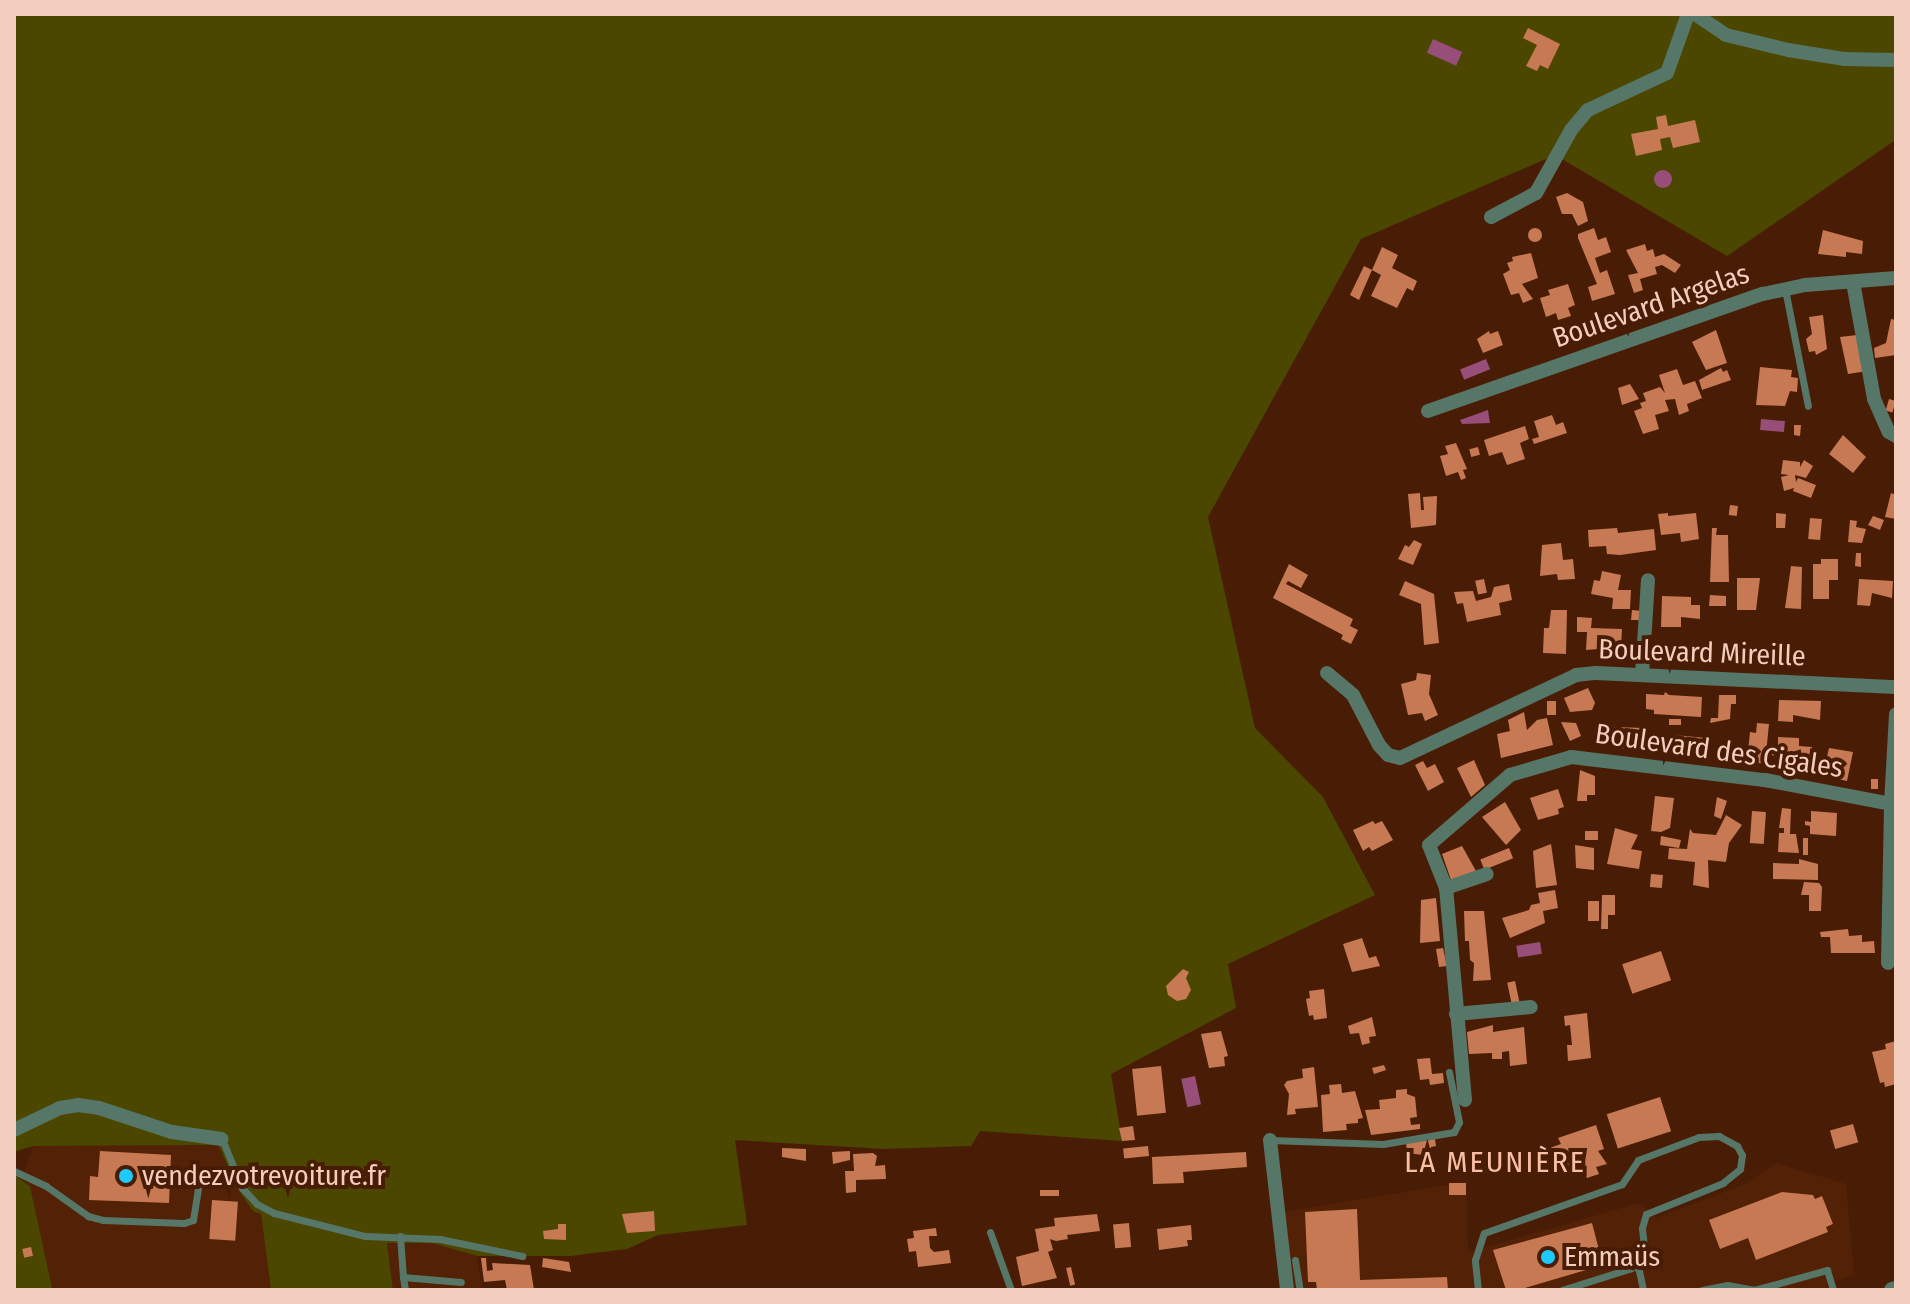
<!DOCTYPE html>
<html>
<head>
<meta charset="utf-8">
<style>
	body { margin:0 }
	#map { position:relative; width:1910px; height:1304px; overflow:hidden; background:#491d05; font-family:"Fira Sans Condensed",sans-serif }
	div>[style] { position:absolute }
	.built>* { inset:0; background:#532105 }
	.green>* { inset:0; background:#4b4600 }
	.water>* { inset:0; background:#974e78; transform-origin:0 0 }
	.round { border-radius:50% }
	.building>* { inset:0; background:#c77954; transform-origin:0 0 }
	.service>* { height:7px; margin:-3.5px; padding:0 3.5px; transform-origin:3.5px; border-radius:3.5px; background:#567668 }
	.minor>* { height:14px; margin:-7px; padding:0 7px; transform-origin:7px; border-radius:7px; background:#567668 }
	.tertiary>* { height:16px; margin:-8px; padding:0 8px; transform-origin:8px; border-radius:8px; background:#567668 }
	.dots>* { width:22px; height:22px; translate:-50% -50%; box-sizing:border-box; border:4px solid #491d05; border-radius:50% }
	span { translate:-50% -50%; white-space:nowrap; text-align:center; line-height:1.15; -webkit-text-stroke:8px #491d05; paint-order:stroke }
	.street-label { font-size:28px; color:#f3cebe }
	.poi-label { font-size:28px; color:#f3cebe }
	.left { translate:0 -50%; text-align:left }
	.neighbourhood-label { font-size:30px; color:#f9bfa5; letter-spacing:2px }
	.frame { position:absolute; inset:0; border:16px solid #f3cebe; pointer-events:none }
</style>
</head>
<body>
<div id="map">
	<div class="built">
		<div style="clip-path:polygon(218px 1145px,241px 1194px,261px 1214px,271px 1290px,52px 1290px,30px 1186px,22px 1179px,33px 1146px)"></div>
		<div style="clip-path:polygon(1776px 1163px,1846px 1184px,1854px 1275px,1826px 1284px,1827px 1290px,1292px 1290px,1283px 1212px,1466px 1182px,1468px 1252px,1639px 1203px,1656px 1218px,1745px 1184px)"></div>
		<div style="clip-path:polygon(386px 1243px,432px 1243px,477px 1256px,482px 1290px,393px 1290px)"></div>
	</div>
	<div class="green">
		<div style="clip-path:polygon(14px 14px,1896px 14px,1896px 105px,1894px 141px,1727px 256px,1555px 155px,1361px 239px,1208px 517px,1255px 728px,1323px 797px,1375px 895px,1228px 964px,1236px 1008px,1111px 1074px,1122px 1141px,980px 1131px,971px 1146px,884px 1149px,735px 1140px,747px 1225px,658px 1235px,627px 1249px,570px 1256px,477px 1256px,432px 1243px,387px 1243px,393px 1290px,271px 1290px,261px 1214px,253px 1211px,241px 1194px,218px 1145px,33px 1146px,14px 1152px)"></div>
		<div style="clip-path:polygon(14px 1175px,30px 1186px,52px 1288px,14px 1290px)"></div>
	</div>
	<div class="water">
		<div style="left:1433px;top:39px;width:32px;height:15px;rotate:24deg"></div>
		<div class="round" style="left:1654px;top:170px;width:18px;height:18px"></div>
		<div style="left:1486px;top:359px;width:11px;height:28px;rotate:68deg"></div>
		<div style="clip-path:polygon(1488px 410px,1490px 423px,1462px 424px,1460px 420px)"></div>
		<div style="left:1761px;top:419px;width:24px;height:11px;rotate:5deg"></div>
		<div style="left:1540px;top:942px;width:12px;height:24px;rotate:81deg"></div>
		<div style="left:1195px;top:1076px;width:29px;height:14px;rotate:78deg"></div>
	</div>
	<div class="building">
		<div style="clip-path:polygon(1528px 28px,1560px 44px,1548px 69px,1540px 65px,1537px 71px,1526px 66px,1537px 45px,1523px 38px)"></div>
		<div style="clip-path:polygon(1666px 115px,1668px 126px,1695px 120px,1700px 142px,1673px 148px,1670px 137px,1660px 139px,1662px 150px,1636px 156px,1631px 134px,1658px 129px,1656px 117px)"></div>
		<div style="clip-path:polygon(1567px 193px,1583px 202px,1588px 221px,1578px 226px,1572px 214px,1562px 214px,1556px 197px)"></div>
		<div class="round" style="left:1528px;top:228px;width:14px;height:14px"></div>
		<div style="clip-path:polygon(1594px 228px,1598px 240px,1606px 237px,1611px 252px,1595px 258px,1600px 273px,1607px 270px,1615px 294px,1592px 301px,1588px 287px,1597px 284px,1578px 238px,1578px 234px)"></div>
		<div style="clip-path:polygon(1823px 230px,1863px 241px,1862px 254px,1846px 252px,1846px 257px,1818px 254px)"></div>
		<div style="clip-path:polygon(1645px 244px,1647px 251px,1653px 249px,1655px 257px,1664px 254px,1681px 265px,1675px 273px,1662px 265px,1655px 267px,1657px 274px,1640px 279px,1643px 290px,1634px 293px,1628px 275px,1638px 273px,1626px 250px)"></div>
		<div style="clip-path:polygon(1382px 247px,1398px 255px,1392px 268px,1417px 281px,1413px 291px,1407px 288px,1397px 308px,1371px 296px,1381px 275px,1372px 270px)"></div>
		<div style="clip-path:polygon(1531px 253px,1538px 278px,1522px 284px,1533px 299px,1523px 303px,1519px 293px,1511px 295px,1503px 274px,1510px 270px,1507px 263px,1513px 261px,1512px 257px)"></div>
		<div style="clip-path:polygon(1364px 266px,1372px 270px,1359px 300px,1350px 295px)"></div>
		<div style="clip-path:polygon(1568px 284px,1575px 305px,1568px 308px,1571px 316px,1558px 320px,1556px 313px,1546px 317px,1540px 298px,1550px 295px,1548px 290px)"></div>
		<div style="clip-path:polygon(1823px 315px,1827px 349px,1816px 355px,1815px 351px,1809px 352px,1806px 339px,1812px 334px,1809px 317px)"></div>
		<div style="clip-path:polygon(1891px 319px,1896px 320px,1896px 355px,1875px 358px,1874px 348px,1886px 343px)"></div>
		<div style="clip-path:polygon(1716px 330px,1727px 363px,1706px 370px,1692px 342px)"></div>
		<div style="clip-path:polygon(1489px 331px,1490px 334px,1498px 331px,1503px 345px,1483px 353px,1477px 339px)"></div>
		<div style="clip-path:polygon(1857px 335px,1867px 371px,1848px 374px,1840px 337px)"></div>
		<div style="clip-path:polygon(1760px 367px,1792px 370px,1791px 377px,1798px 378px,1797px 392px,1790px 391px,1785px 406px,1756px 405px)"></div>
		<div style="clip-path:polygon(1721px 368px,1723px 372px,1727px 370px,1731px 380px,1702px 390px,1699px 380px)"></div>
		<div style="clip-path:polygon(1677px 369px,1683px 385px,1695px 381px,1702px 398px,1687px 404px,1689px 411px,1679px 415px,1675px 399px,1665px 400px,1669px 411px,1655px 415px,1659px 429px,1643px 434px,1634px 411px,1642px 408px,1640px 403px,1646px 401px,1643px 393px,1660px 387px,1665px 393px,1659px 375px)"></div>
		<div style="clip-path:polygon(1630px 384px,1639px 399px,1622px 405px,1618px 388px)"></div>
		<div style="left:1889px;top:399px;width:7px;height:12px;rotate:16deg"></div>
		<div style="clip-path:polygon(1552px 415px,1556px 425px,1563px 422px,1567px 433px,1534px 444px,1532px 439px,1539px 437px,1534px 421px)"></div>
		<div style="clip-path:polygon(1794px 425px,1801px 425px,1800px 436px,1794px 435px)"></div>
		<div style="clip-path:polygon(1525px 426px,1529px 439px,1520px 443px,1525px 459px,1507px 465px,1502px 452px,1489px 456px,1484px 440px)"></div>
		<div style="clip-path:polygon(1843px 435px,1866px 457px,1853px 473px,1829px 454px)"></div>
		<div style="clip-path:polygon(1456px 443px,1467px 469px,1463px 470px,1466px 478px,1461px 480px,1458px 472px,1446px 476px,1440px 456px,1448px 454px,1445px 446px)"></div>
		<div style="left:1478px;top:447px;width:8px;height:9px;rotate:76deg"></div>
		<div style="clip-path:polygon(1783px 460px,1800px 462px,1800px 467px,1804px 460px,1813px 466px,1806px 478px,1795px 475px,1796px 482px,1798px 478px,1816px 485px,1811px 498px,1793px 491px,1794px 488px,1784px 491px,1781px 477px,1789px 475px,1781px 474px)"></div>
		<div style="clip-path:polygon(1420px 493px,1421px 510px,1424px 510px,1423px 497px,1437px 496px,1436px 525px,1411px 528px,1408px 494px)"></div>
		<div style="clip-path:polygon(1891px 493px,1896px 495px,1896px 519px,1885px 517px)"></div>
		<div style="left:1730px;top:505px;width:8px;height:10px;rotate:7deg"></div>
		<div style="clip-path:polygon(1668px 513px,1668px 516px,1696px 513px,1699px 539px,1681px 542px,1680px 533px,1661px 535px,1658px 514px)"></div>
		<div style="clip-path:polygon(1776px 513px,1786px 514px,1785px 528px,1776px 528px)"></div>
		<div style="clip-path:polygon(1873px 516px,1884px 520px,1880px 530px,1868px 525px)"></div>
		<div style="left:1810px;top:518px;width:12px;height:21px;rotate:5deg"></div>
		<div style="clip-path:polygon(1850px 520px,1857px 521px,1856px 527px,1866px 529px,1862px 543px,1848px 542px)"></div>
		<div style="clip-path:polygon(1617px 528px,1618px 533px,1654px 529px,1656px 550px,1620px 555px,1607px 554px,1606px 546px,1589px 547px,1588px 530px)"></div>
		<div style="clip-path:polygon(1712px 528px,1717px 528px,1716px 535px,1728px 535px,1729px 582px,1710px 582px)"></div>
		<div style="clip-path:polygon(1414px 540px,1422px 544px,1413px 565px,1398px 559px,1405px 545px,1409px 547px)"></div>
		<div style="clip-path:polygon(1561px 543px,1563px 560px,1573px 559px,1575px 579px,1558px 580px,1557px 574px,1540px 576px,1542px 545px)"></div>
		<div style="clip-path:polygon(1856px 553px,1861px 553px,1861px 567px,1855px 566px)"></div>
		<div style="clip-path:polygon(1821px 559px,1838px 559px,1838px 580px,1829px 580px,1829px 599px,1813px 599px,1813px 564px,1821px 564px)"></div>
		<div style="clip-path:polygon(1289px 564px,1308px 575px,1301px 588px,1288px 581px,1286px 584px,1353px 619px,1350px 626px,1358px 630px,1351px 644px,1341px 639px,1343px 635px,1273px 598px)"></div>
		<div style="clip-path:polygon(1791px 566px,1802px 567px,1801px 609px,1785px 608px)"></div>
		<div style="clip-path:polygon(1602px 571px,1621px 575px,1618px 590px,1631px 590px,1630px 609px,1612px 609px,1613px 598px,1591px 594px,1594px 580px,1600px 581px)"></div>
		<div style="clip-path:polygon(1737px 578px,1760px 578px,1756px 610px,1737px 610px)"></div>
		<div style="left:1484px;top:579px;width:14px;height:9px;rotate:78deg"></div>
		<div style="clip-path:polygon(1859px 579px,1893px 581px,1892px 598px,1872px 593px,1870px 606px,1857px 605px)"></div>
		<div style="clip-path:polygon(1405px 581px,1434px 594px,1439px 643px,1424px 645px,1421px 604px,1399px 595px)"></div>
		<div style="clip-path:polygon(1509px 584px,1512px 600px,1499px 603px,1501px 615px,1467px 622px,1463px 603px,1457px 604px,1454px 592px,1473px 591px,1476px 601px,1491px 597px,1494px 587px)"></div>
		<div style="clip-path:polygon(1710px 595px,1726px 596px,1726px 606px,1709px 606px)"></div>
		<div style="clip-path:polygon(1662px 596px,1691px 597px,1691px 605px,1700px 605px,1700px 619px,1681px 617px,1681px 627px,1661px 627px)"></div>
		<div style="clip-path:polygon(1551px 610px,1567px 610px,1566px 654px,1543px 653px,1544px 628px,1549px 628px)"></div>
		<div style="clip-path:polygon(1632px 610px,1642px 611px,1640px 620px,1631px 620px)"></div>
		<div style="clip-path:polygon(1577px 617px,1592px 618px,1591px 628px,1622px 629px,1621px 647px,1586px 650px,1587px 632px,1577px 632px)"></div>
		<div style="clip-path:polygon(1417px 673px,1431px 675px,1429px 694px,1438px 715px,1425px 721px,1422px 713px,1408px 715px,1401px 684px,1416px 680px)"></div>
		<div style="clip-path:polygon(1588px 688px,1595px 703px,1592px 710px,1570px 712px,1564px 698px)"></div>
		<div style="clip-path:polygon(1665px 692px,1669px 695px,1702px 697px,1701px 717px,1654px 714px,1654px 710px,1646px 709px,1646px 694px,1664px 695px)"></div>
		<div style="clip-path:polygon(1719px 695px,1736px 695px,1736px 704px,1731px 704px,1730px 719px,1710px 723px,1711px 718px,1718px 718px)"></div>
		<div style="clip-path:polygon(1779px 700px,1821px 701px,1820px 720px,1793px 715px,1793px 722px,1778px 721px)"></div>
		<div style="left:1547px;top:701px;width:9px;height:14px"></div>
		<div style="clip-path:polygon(1524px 712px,1527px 730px,1537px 720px,1547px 718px,1553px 745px,1501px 758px,1497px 734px,1510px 731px,1508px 720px)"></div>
		<div style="left:1669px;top:719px;width:12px;height:6px"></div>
		<div style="clip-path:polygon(1561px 722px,1576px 723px,1581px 736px,1570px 741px)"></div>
		<div style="clip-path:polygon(1757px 723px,1769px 724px,1765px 764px,1747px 761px,1750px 732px,1756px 733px)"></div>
		<div style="left:1614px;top:727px;width:31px;height:21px;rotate:2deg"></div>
		<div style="clip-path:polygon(1675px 735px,1706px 738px,1705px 755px,1677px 752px)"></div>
		<div style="clip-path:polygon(1778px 737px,1799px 738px,1799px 746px,1812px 747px,1812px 759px,1769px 755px,1769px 746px,1778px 746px)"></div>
		<div style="clip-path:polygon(1829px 748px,1853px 752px,1847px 781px,1829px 777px,1831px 767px,1825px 765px)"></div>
		<div style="clip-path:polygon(1474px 760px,1485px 785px,1471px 797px,1457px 768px)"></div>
		<div style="clip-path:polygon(1423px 761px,1427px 768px,1435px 764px,1444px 782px,1428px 791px,1415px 765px)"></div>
		<div style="clip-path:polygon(1580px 770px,1595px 776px,1595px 795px,1587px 795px,1587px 801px,1577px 801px)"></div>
		<div style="left:1871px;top:779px;width:7px;height:10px"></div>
		<div style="clip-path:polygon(1558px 789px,1564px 807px,1558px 809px,1559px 814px,1538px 820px,1530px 798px)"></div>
		<div style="clip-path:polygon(1655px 796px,1674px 798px,1670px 828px,1661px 832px,1651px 831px)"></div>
		<div style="clip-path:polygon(1717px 797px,1727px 801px,1721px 819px,1714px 816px)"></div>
		<div style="clip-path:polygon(1505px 802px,1521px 830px,1506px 845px,1482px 817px)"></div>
		<div style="clip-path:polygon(1782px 808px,1791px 809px,1790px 834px,1796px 834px,1799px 853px,1778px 852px,1779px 833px,1784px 833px,1784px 828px,1779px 828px)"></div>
		<div style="left:1752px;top:811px;width:14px;height:32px;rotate:4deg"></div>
		<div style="clip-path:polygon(1811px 811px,1837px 813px,1836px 836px,1810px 834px,1810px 826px,1805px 825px,1805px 821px,1811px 822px)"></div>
		<div style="clip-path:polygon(1726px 815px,1742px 825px,1729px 843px,1726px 862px,1708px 860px,1709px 888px,1693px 885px,1695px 862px,1668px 859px,1669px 848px,1687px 849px,1690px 829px,1693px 833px,1716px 835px)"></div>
		<div style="clip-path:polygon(1373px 821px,1375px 824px,1382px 821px,1393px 840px,1372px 851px,1369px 847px,1363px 851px,1353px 830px)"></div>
		<div style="clip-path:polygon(1615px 828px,1638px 835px,1631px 849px,1642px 851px,1639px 869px,1607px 864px)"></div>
		<div style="left:1585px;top:831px;width:13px;height:9px"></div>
		<div style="clip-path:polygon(1661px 836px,1681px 840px,1679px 848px,1660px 845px)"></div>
		<div style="left:1803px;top:838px;width:5px;height:17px"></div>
		<div style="clip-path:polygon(1551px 844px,1557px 885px,1536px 888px,1533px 851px)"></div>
		<div style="clip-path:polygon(1575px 845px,1594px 848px,1594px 870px,1576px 868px)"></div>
		<div style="clip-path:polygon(1462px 846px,1476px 871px,1451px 880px,1442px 854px)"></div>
		<div style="left:1509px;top:848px;width:11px;height:31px;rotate:68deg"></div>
		<div style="clip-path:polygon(1799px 859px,1818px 864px,1818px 880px,1773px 879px,1773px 863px,1799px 864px)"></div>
		<div style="left:1651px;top:874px;width:12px;height:13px;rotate:5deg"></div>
		<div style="clip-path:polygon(1804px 882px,1819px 883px,1822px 887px,1821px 911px,1809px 911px,1809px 895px,1801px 895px)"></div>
		<div style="clip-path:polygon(1555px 890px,1558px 908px,1543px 911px,1545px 923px,1510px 938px,1502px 918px,1529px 910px,1531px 905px,1540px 903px,1538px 893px)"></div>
		<div style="clip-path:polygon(1602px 895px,1615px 895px,1615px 915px,1608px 915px,1608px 929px,1601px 929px)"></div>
		<div style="clip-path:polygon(1436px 898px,1440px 941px,1420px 943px,1421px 900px)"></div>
		<div style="left:1588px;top:901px;width:11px;height:20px"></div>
		<div style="clip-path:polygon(1464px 911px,1484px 911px,1491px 980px,1473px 981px,1474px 963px,1470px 960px,1469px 941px,1465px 941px)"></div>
		<div style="clip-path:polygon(1848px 929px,1849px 936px,1862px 935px,1862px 942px,1874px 941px,1875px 953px,1831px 953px,1830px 937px,1821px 937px,1820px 932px)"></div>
		<div style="clip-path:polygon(1362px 938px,1369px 958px,1376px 956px,1380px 966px,1352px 972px,1343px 944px)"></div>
		<div style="clip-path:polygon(1443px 948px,1447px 966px,1439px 967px,1436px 949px)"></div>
		<div style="left:1661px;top:951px;width:31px;height:41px;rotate:71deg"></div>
		<div style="clip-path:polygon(1183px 969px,1189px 972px,1186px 978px,1191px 990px,1186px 999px,1177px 1001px,1168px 995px,1166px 986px)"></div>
		<div style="left:1515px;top:981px;width:25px;height:8px;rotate:78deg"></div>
		<div style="clip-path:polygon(1324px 989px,1327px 1018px,1314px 1020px,1313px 1015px,1309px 1016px,1306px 999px,1310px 998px,1309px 991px)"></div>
		<div style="clip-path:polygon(1587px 1013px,1591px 1058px,1568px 1061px,1567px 1045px,1572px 1045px,1570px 1025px,1565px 1026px,1564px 1016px)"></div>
		<div style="clip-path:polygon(1372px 1017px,1376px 1036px,1369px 1037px,1370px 1043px,1362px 1045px,1359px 1033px,1350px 1034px,1348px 1026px)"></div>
		<div style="clip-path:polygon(1493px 1025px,1493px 1032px,1524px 1027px,1527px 1064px,1510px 1066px,1509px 1051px,1502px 1052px,1502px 1059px,1492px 1059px,1492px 1053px,1469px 1054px,1467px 1032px)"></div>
		<div style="clip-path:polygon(1221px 1031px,1228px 1056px,1224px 1057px,1225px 1066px,1209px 1068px,1201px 1034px)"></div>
		<div style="clip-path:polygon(1896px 1041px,1896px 1084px,1885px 1087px,1884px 1082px,1880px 1083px,1872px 1052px,1886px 1049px,1885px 1044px)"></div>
		<div style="clip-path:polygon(1430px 1058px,1432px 1074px,1443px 1073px,1444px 1083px,1430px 1085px,1429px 1079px,1420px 1080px,1417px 1059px)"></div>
		<div style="clip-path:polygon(1384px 1065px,1386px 1070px,1374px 1074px,1372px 1068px)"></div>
		<div style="left:1161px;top:1066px;width:47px;height:29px;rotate:84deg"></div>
		<div style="clip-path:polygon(1314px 1067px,1318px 1107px,1295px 1109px,1296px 1114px,1287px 1115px,1289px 1094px,1284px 1085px,1287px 1081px,1303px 1078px,1302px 1069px)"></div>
		<div style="clip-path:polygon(1341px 1084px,1342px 1093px,1355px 1091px,1363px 1118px,1358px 1119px,1358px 1123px,1346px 1124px,1347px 1130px,1323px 1132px,1321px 1095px,1330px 1094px,1329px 1085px)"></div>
		<div style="clip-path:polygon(1407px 1089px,1407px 1094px,1415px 1097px,1417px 1117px,1410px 1118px,1411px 1125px,1420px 1124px,1420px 1129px,1371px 1135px,1365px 1110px,1380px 1109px,1379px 1100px,1396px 1098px,1396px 1090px)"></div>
		<div style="left:1660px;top:1097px;width:36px;height:56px;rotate:72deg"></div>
		<div style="left:1853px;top:1124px;width:19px;height:24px;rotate:74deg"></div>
		<div style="clip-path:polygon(1596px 1125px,1604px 1149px,1598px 1151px,1607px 1164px,1596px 1167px,1599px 1174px,1587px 1178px,1584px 1171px,1572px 1176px,1569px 1168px,1544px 1176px,1535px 1153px,1561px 1144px,1558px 1138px)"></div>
		<div style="clip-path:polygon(1133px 1126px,1135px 1140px,1122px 1141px,1119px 1128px)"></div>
		<div style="clip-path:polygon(1435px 1139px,1436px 1146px,1431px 1147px,1431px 1156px,1407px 1153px,1406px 1142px)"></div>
		<div style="left:1148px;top:1146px;width:10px;height:25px;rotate:84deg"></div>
		<div style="clip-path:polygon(782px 1148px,806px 1149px,806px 1161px,782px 1157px)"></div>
		<div style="clip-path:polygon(100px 1151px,171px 1155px,169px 1203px,89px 1200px,90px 1176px,98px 1177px)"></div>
		<div style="clip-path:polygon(850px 1151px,850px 1160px,833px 1164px,832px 1152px)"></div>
		<div style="clip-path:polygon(1246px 1152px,1247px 1167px,1183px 1172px,1184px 1183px,1153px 1184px,1152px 1157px)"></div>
		<div style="clip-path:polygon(873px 1153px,877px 1156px,875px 1166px,885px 1165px,886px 1179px,856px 1180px,856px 1192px,846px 1193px,845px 1171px,854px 1171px,853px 1154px)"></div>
		<div style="left:1466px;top:1183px;width:12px;height:17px;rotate:90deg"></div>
		<div style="left:1040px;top:1190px;width:19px;height:6px"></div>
		<div style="clip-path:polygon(1782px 1192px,1813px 1195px,1815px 1199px,1822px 1196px,1833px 1224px,1826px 1227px,1828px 1232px,1756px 1260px,1748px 1238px,1720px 1249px,1709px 1220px)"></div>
		<div style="left:212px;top:1200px;width:26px;height:39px;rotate:4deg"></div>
		<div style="clip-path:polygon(1357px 1209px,1360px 1280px,1447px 1277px,1448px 1290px,1317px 1290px,1316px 1282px,1308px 1282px,1305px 1212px)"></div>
		<div style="clip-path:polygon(654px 1211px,655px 1231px,627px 1233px,622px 1214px)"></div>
		<div style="clip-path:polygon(1097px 1214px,1100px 1231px,1067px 1235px,1068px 1239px,1056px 1241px,1050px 1239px,1053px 1250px,1048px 1252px,1057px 1278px,1022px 1286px,1016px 1257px,1039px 1251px,1035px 1229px,1055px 1226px,1054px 1218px)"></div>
		<div style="left:1129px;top:1223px;width:24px;height:16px;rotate:85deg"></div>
		<div style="clip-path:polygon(1592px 1223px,1603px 1265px,1518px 1290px,1506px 1290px,1493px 1250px)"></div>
		<div style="clip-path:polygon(558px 1224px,566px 1224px,566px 1240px,544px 1239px,543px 1231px,558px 1229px)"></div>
		<div style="clip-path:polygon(1191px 1225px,1192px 1240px,1187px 1240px,1188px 1246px,1159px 1250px,1157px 1229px)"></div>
		<div style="clip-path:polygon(936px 1228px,937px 1236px,929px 1236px,930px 1248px,934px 1252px,949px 1250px,951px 1263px,918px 1267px,916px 1251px,909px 1252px,907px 1239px,914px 1238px,913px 1231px)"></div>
		<div style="left:31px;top:1247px;width:9px;height:9px;rotate:77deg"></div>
		<div style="clip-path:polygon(481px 1258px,486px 1258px,487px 1271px,493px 1270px,492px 1263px,530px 1265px,534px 1290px,507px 1290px,505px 1280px,484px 1282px)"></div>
		<div style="clip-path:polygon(543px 1258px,569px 1262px,571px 1272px,542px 1267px)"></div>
		<div style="left:1071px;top:1267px;width:18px;height:5px;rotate:77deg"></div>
	</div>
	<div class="service">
		<div style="left:1785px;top:289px;width:119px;rotate:78.9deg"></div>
		<div style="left:222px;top:1139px;width:53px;rotate:67.8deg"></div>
		<div style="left:242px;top:1188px;width:22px;rotate:47deg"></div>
		<div style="left:257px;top:1204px;width:19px;rotate:28deg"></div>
		<div style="left:274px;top:1213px;width:94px;rotate:14.2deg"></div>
		<div style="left:365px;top:1236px;width:75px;rotate:2.3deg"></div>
		<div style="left:440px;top:1239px;width:84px;rotate:11.7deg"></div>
		<div style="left:1270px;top:1140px;width:113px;rotate:2deg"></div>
		<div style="left:1383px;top:1144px;width:72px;rotate:-9.6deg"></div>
		<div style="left:1454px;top:1132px;width:11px;rotate:-63deg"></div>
		<div style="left:1459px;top:1122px;width:51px;rotate:-101.3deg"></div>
		<div style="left:14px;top:1171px;width:35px;rotate:25deg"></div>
		<div style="left:46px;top:1186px;width:52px;rotate:35.5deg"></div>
		<div style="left:88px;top:1216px;width:16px;rotate:15deg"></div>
		<div style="left:103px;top:1220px;width:81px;rotate:2.1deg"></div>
		<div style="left:184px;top:1223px;width:9px;rotate:-18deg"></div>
		<div style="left:193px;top:1220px;width:38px;rotate:-81deg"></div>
		<div style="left:990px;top:1232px;width:62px;rotate:70.1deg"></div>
		<div style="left:400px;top:1236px;width:41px;rotate:85.8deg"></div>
		<div style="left:403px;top:1277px;width:58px;rotate:4.9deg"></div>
		<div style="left:1295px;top:1260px;width:30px;rotate:81deg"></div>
		<div style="left:1638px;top:1266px;width:25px;rotate:78deg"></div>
		<div style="left:403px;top:1277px;width:13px;rotate:81deg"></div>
		<div style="left:1478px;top:1290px;width:30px;rotate:-96deg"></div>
		<div style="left:1475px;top:1260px;width:28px;rotate:-72deg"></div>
		<div style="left:1484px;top:1233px;width:146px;rotate:-19.5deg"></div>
		<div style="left:1622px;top:1184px;width:29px;rotate:-56deg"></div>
		<div style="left:1638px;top:1160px;width:65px;rotate:-20.7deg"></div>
		<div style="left:1699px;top:1137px;width:20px;rotate:-3deg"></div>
		<div style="left:1719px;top:1136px;width:21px;rotate:29deg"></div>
		<div style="left:1737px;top:1146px;width:10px;rotate:61deg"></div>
		<div style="left:1742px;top:1155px;width:14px;rotate:98deg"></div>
		<div style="left:1740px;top:1169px;width:22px;rotate:141deg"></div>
		<div style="left:1723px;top:1183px;width:83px;rotate:158.1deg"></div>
		<div style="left:1646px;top:1214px;width:15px;rotate:106deg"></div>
		<div style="left:1642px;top:1228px;width:31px;rotate:84deg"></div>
		<div style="left:1645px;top:1259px;width:10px;rotate:135deg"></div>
		<div style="left:1638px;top:1266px;width:80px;rotate:162.5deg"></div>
		<div style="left:1702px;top:1290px;width:25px;rotate:-11deg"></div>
		<div style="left:1727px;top:1285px;width:27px;rotate:10deg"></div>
		<div style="left:1754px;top:1290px;width:76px;rotate:-15.3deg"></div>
		<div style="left:1827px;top:1270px;width:21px;rotate:73deg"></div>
	</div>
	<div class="minor">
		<div style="left:1695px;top:14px;width:37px;rotate:34deg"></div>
		<div style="left:1726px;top:35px;width:64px;rotate:13.6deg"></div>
		<div style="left:1788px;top:50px;width:58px;rotate:9deg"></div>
		<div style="left:1845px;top:59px;width:51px;rotate:1.1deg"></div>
		<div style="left:1491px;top:217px;width:51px;rotate:-28.1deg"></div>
		<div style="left:1536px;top:193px;width:72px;rotate:-60.9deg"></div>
		<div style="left:1571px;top:130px;width:26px;rotate:-50deg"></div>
		<div style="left:1588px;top:110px;width:87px;rotate:-25.1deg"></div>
		<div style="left:1667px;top:73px;width:63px;rotate:-70.4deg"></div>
		<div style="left:1853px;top:282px;width:119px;rotate:79.8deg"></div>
		<div style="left:1874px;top:399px;width:36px;rotate:66deg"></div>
		<div style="left:1889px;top:432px;width:8px;rotate:30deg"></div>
		<div style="left:1428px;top:411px;width:355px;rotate:-19.3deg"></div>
		<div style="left:1763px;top:294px;width:43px;rotate:-12.1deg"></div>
		<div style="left:1805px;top:285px;width:91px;rotate:-4.4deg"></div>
		<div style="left:1327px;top:673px;width:34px;rotate:40deg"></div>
		<div style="left:1353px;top:695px;width:56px;rotate:62.5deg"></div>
		<div style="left:1379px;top:745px;width:13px;rotate:48deg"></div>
		<div style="left:1388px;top:755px;width:12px;rotate:14deg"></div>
		<div style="left:1400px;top:758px;width:195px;rotate:-25.2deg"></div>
		<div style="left:1576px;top:675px;width:20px;rotate:-6deg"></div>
		<div style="left:1596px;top:673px;width:300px;rotate:2.7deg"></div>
		<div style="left:1642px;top:675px;width:95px;rotate:-86.4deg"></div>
		<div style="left:1446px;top:888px;width:43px;rotate:-18.9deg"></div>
		<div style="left:1888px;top:963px;width:159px;rotate:-88.9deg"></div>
		<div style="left:1456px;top:1014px;width:75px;rotate:-5.3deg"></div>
		<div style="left:1465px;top:1100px;width:213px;rotate:-95.1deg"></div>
		<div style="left:1446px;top:888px;width:46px;rotate:-111.6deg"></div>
		<div style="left:1429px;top:845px;width:107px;rotate:-40.8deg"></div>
		<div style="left:1510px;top:775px;width:64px;rotate:-16.4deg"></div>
		<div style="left:1571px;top:757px;width:195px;rotate:6.8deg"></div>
		<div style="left:1765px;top:780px;width:128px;rotate:10.8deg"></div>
		<div style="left:1891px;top:804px;width:90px;rotate:-86.8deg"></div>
		<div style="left:14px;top:1130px;width:51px;rotate:-25.6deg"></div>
		<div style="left:60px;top:1108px;width:18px;rotate:-9deg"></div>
		<div style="left:78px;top:1105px;width:21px;rotate:8deg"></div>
		<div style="left:99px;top:1108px;width:77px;rotate:18.2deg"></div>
		<div style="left:172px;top:1132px;width:50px;rotate:8deg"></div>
		<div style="left:1270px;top:1140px;width:151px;rotate:83.5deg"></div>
	</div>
	<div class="tertiary">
		<div style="left:1892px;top:1290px;width:4px;rotate:-14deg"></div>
	</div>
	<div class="dots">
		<div style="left:126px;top:1176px;background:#1ec9fd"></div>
		<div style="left:1548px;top:1257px;background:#1ec9fd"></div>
	</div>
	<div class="street-label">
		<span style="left:1651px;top:306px;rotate:-19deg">Boulevard Argelas</span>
		<span style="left:1702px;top:653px;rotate:2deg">Boulevard Mireille</span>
		<span style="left:1719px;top:751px;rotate:8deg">Boulevard des Cigales</span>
	</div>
	<div class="poi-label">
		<span class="left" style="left:142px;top:1176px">vendezvotrevoiture.fr</span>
		<span class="left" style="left:1564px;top:1257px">Emmaüs</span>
	</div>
	<div class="neighbourhood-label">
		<span style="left:1495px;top:1162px">LA MEUNIÈRE</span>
	</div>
	<div class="frame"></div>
</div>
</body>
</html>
